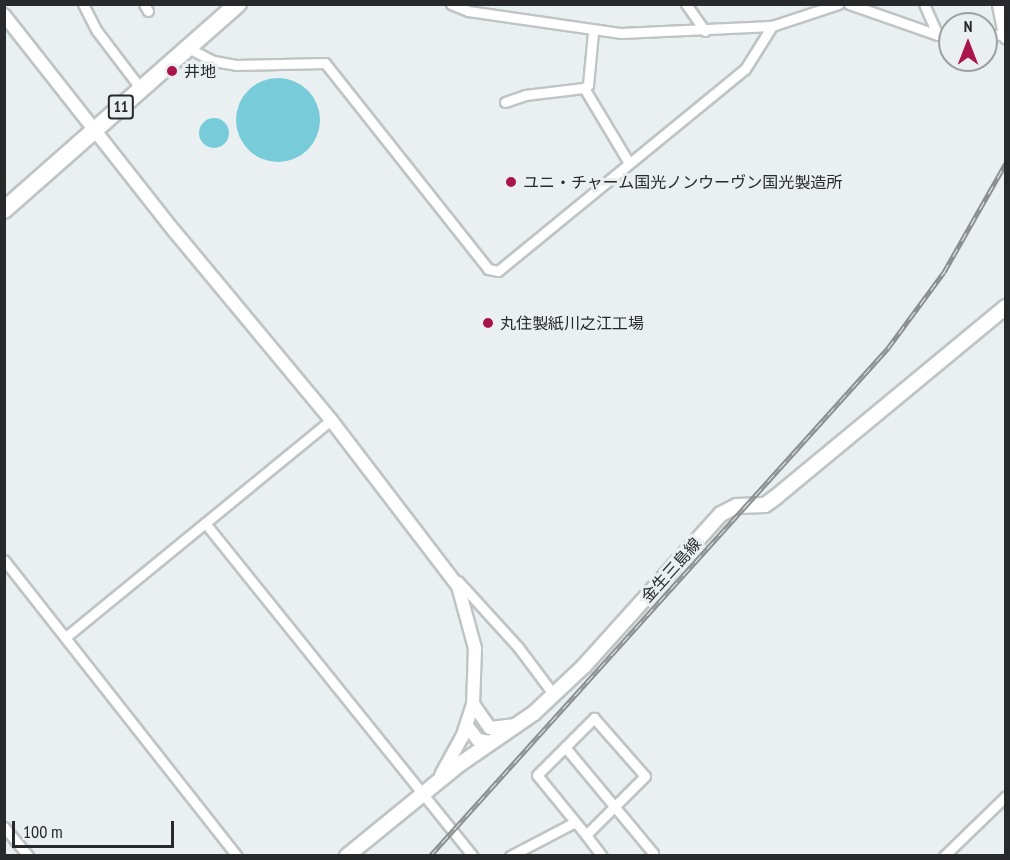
<!DOCTYPE html>
<html>
<head>
<meta charset="utf-8">
<style>
	body { margin:0 }
	#map { position:relative; width:1010px; height:860px; overflow:hidden; background:#eaf0f1; font-family:"PT Sans Narrow","Noto Sans JP",sans-serif }
	div>[style] { position:absolute }
	.water>* { inset:0; background:#78ccda }
	.round { border-radius:50% }
	.roads { filter:drop-shadow(2px 0 #bfc4c5) drop-shadow(-2px 0 #bfc4c5) drop-shadow(0 2px #bfc4c5) drop-shadow(0 -2px #bfc4c5) }
	.minor>* { height:9px; margin:-4.5px; padding:0 4.5px; transform-origin:4.5px; border-radius:4.5px; background:#fff }
	.tertiary>* { height:12px; margin:-6px; padding:0 6px; transform-origin:6px; border-radius:6px; background:#fff }
	.secondary>* { height:14px; margin:-7px; padding:0 7px; transform-origin:7px; border-radius:7px; background:#fff }
	.primary>* { height:15px; margin:-7.5px; padding:0 7.5px; transform-origin:7.5px; border-radius:7.5px; background:#fff }
	.trunk>* { height:16px; margin:-8px; padding:0 8px; transform-origin:8px; border-radius:8px; background:#fff }
	.rail>* { height:5px; margin-top:-2.5px; transform-origin:0; background:repeating-linear-gradient(90deg,#eaf0f1 0 9px,#8c9091 0 18px); box-sizing:border-box; border-block:2px solid #8c9091 }
	.dots>* { width:16px; height:16px; translate:-50% -50%; box-sizing:border-box; border:3px solid #eaf0f1; border-radius:50% }
	span { translate:-50% -50%; white-space:nowrap; text-align:center; line-height:1.15; -webkit-text-stroke:6px #eaf0f1; paint-order:stroke }
	.shield-label span { padding:2px 4px; background:#eaf0f1; border:2px solid; border-radius:4px; -webkit-text-stroke-width:0 }
	.shield-label { font-size:15px; color:#27292a; font-weight:700 }
	.poi-label { font-size:16px; color:#27292a }
	.left { translate:0 -50%; text-align:left }
	.street-label { font-size:16px; color:#27292a }
	.frame { position:absolute; inset:0; border:6px solid #27292a; pointer-events:none }
	.north { position:absolute; left:938px; top:12px; width:60px; height:60px; box-sizing:border-box; background:#eaf0f1; border:2px solid #9ca0a1; border-radius:50%; rotate:0deg; font-size:16px; font-weight:700; line-height:24px; text-align:center; color:#27292a }
	.north::after { content:''; display:block; margin:auto; width:21px; height:27px; background:#a9154a; clip-path:polygon(50% 0,100% 100%,50% 72%,0 100%) }
	.scale { position:absolute; left:12px; top:821px; width:162px; height:27px; box-sizing:border-box; border:3px solid #27292a; border-top:0; padding-left:8px; font-size:18px; line-height:21px; white-space:nowrap; color:#27292a; -webkit-text-stroke:4px #eaf0f1; paint-order:stroke }
</style>
</head>
<body>
<div id="map">
	<div class="water">
		<div class="round" style="left:236px;top:78px;width:84px;height:84px"></div>
		<div class="round" style="left:199px;top:118px;width:30px;height:30px"></div>
	</div>
	<div class="roads">
		<div class="minor">
			<div style="left:83px;top:4px;width:30px;rotate:63deg"></div>
			<div style="left:97px;top:31px;width:73px;rotate:52.8deg"></div>
			<div style="left:144px;top:4px;width:8px;rotate:60deg"></div>
			<div style="left:451px;top:4px;width:18px;rotate:22deg"></div>
			<div style="left:468px;top:11px;width:155px;rotate:8.2deg"></div>
			<div style="left:621px;top:33px;width:151px;rotate:-2.7deg"></div>
			<div style="left:772px;top:26px;width:70px;rotate:-18.4deg"></div>
			<div style="left:686px;top:4px;width:33px;rotate:55deg"></div>
			<div style="left:849px;top:4px;width:94px;rotate:19.2deg"></div>
			<div style="left:938px;top:35px;width:12px;rotate:5deg"></div>
			<div style="left:924px;top:4px;width:34px;rotate:66deg"></div>
			<div style="left:986px;top:36px;width:19px;rotate:-6deg"></div>
			<div style="left:188px;top:48px;width:29px;rotate:27deg"></div>
			<div style="left:214px;top:61px;width:22px;rotate:10deg"></div>
			<div style="left:236px;top:65px;width:89px;rotate:-1.3deg"></div>
			<div style="left:325px;top:63px;width:263px;rotate:51.6deg"></div>
			<div style="left:488px;top:269px;width:10px;rotate:11deg"></div>
			<div style="left:498px;top:271px;width:319px;rotate:-39.3deg"></div>
			<div style="left:745px;top:69px;width:51px;rotate:-57.9deg"></div>
			<div style="left:584px;top:88px;width:5px;rotate:-37deg"></div>
			<div style="left:588px;top:85px;width:53px;rotate:-84.6deg"></div>
			<div style="left:505px;top:102px;width:21px;rotate:-19deg"></div>
			<div style="left:525px;top:95px;width:59px;rotate:-6.8deg"></div>
			<div style="left:584px;top:88px;width:87px;rotate:59deg"></div>
			<div style="left:205px;top:523px;width:427px;rotate:51.2deg"></div>
			<div style="left:4px;top:560px;width:377px;rotate:51.8deg"></div>
			<div style="left:458px;top:581px;width:89px;rotate:47.7deg"></div>
			<div style="left:518px;top:647px;width:60px;rotate:53.1deg"></div>
			<div style="left:67px;top:636px;width:341px;rotate:-39.3deg"></div>
			<div style="left:594px;top:718px;width:77px;rotate:48.7deg"></div>
			<div style="left:645px;top:776px;width:83px;rotate:135deg"></div>
			<div style="left:586px;top:835px;width:77px;rotate:-129.2deg"></div>
			<div style="left:537px;top:775px;width:81px;rotate:-45deg"></div>
			<div style="left:565px;top:747px;width:138px;rotate:50.3deg"></div>
			<div style="left:653px;top:853px;width:4px;rotate:124deg"></div>
			<div style="left:4px;top:827px;width:38px;rotate:50deg"></div>
			<div style="left:586px;top:835px;width:26px;rotate:53deg"></div>
			<div style="left:510px;top:856px;width:73px;rotate:-27.6deg"></div>
			<div style="left:944px;top:856px;width:86px;rotate:-44.1deg"></div>
		</div>
		<div class="tertiary">
			<div style="left:4px;top:15px;width:276px;rotate:51.8deg"></div>
			<div style="left:175px;top:232px;width:244px;rotate:50.3deg"></div>
			<div style="left:331px;top:420px;width:209px;rotate:52.6deg"></div>
			<div style="left:458px;top:586px;width:64px;rotate:74.7deg"></div>
			<div style="left:475px;top:648px;width:56px;rotate:92deg"></div>
			<div style="left:473px;top:704px;width:35px;rotate:108deg"></div>
			<div style="left:462px;top:737px;width:43px;rotate:118.9deg"></div>
			<div style="left:473px;top:704px;width:29px;rotate:55deg"></div>
			<div style="left:490px;top:728px;width:26px;rotate:-7deg"></div>
			<div style="left:467px;top:726px;width:18px;rotate:52deg"></div>
			<div style="left:478px;top:740px;width:12px;rotate:9deg"></div>
		</div>
		<div class="secondary">
			<div style="left:347px;top:856px;width:146px;rotate:-39.2deg"></div>
			<div style="left:460px;top:764px;width:90px;rotate:-34.6deg"></div>
			<div style="left:534px;top:713px;width:69px;rotate:-43.2deg"></div>
			<div style="left:584px;top:666px;width:205px;rotate:-48deg"></div>
			<div style="left:721px;top:514px;width:18px;rotate:-27deg"></div>
			<div style="left:737px;top:506px;width:28px;rotate:-2deg"></div>
			<div style="left:765px;top:505px;width:14px;rotate:-36deg"></div>
			<div style="left:776px;top:497px;width:298px;rotate:-39.6deg"></div>
		</div>
		<div class="primary">
			<div style="left:1000px;top:4px;width:32px;rotate:79deg"></div>
		</div>
		<div class="trunk">
			<div style="left:4px;top:210px;width:312px;rotate:-41.4deg"></div>
		</div>
	</div>
	<div class="rail">
		<div style="left:430px;top:856px;width:684px;rotate:-47.96deg"></div>
		<div style="left:888px;top:348px;width:94px;rotate:-53.6deg"></div>
		<div style="left:944px;top:272px;width:125px;rotate:-60.4deg"></div>
	</div>
	<div class="dots">
		<div style="left:172px;top:71px;background:#a9154a"></div>
		<div style="left:511px;top:182px;background:#a9154a"></div>
		<div style="left:488px;top:323px;background:#a9154a"></div>
	</div>
	<div class="shield-label">
		<span style="left:121px;top:107px">11</span>
	</div>
	<div class="poi-label">
		<span class="left" style="left:184px;top:71px">井地</span>
		<span class="left" style="left:523px;top:182px">ユニ・チャーム国光ノンウーヴン国光製造所</span>
		<span class="left" style="left:500px;top:323px">丸住製紙川之江工場</span>
	</div>
	<div class="street-label">
		<span style="left:671px;top:570px;rotate:-48deg">金生三島線</span>
	</div>
	<div class="frame"></div>
	<div class="north">N</div>
	<div class="scale">100 m</div>
</div>
</body>
</html>
